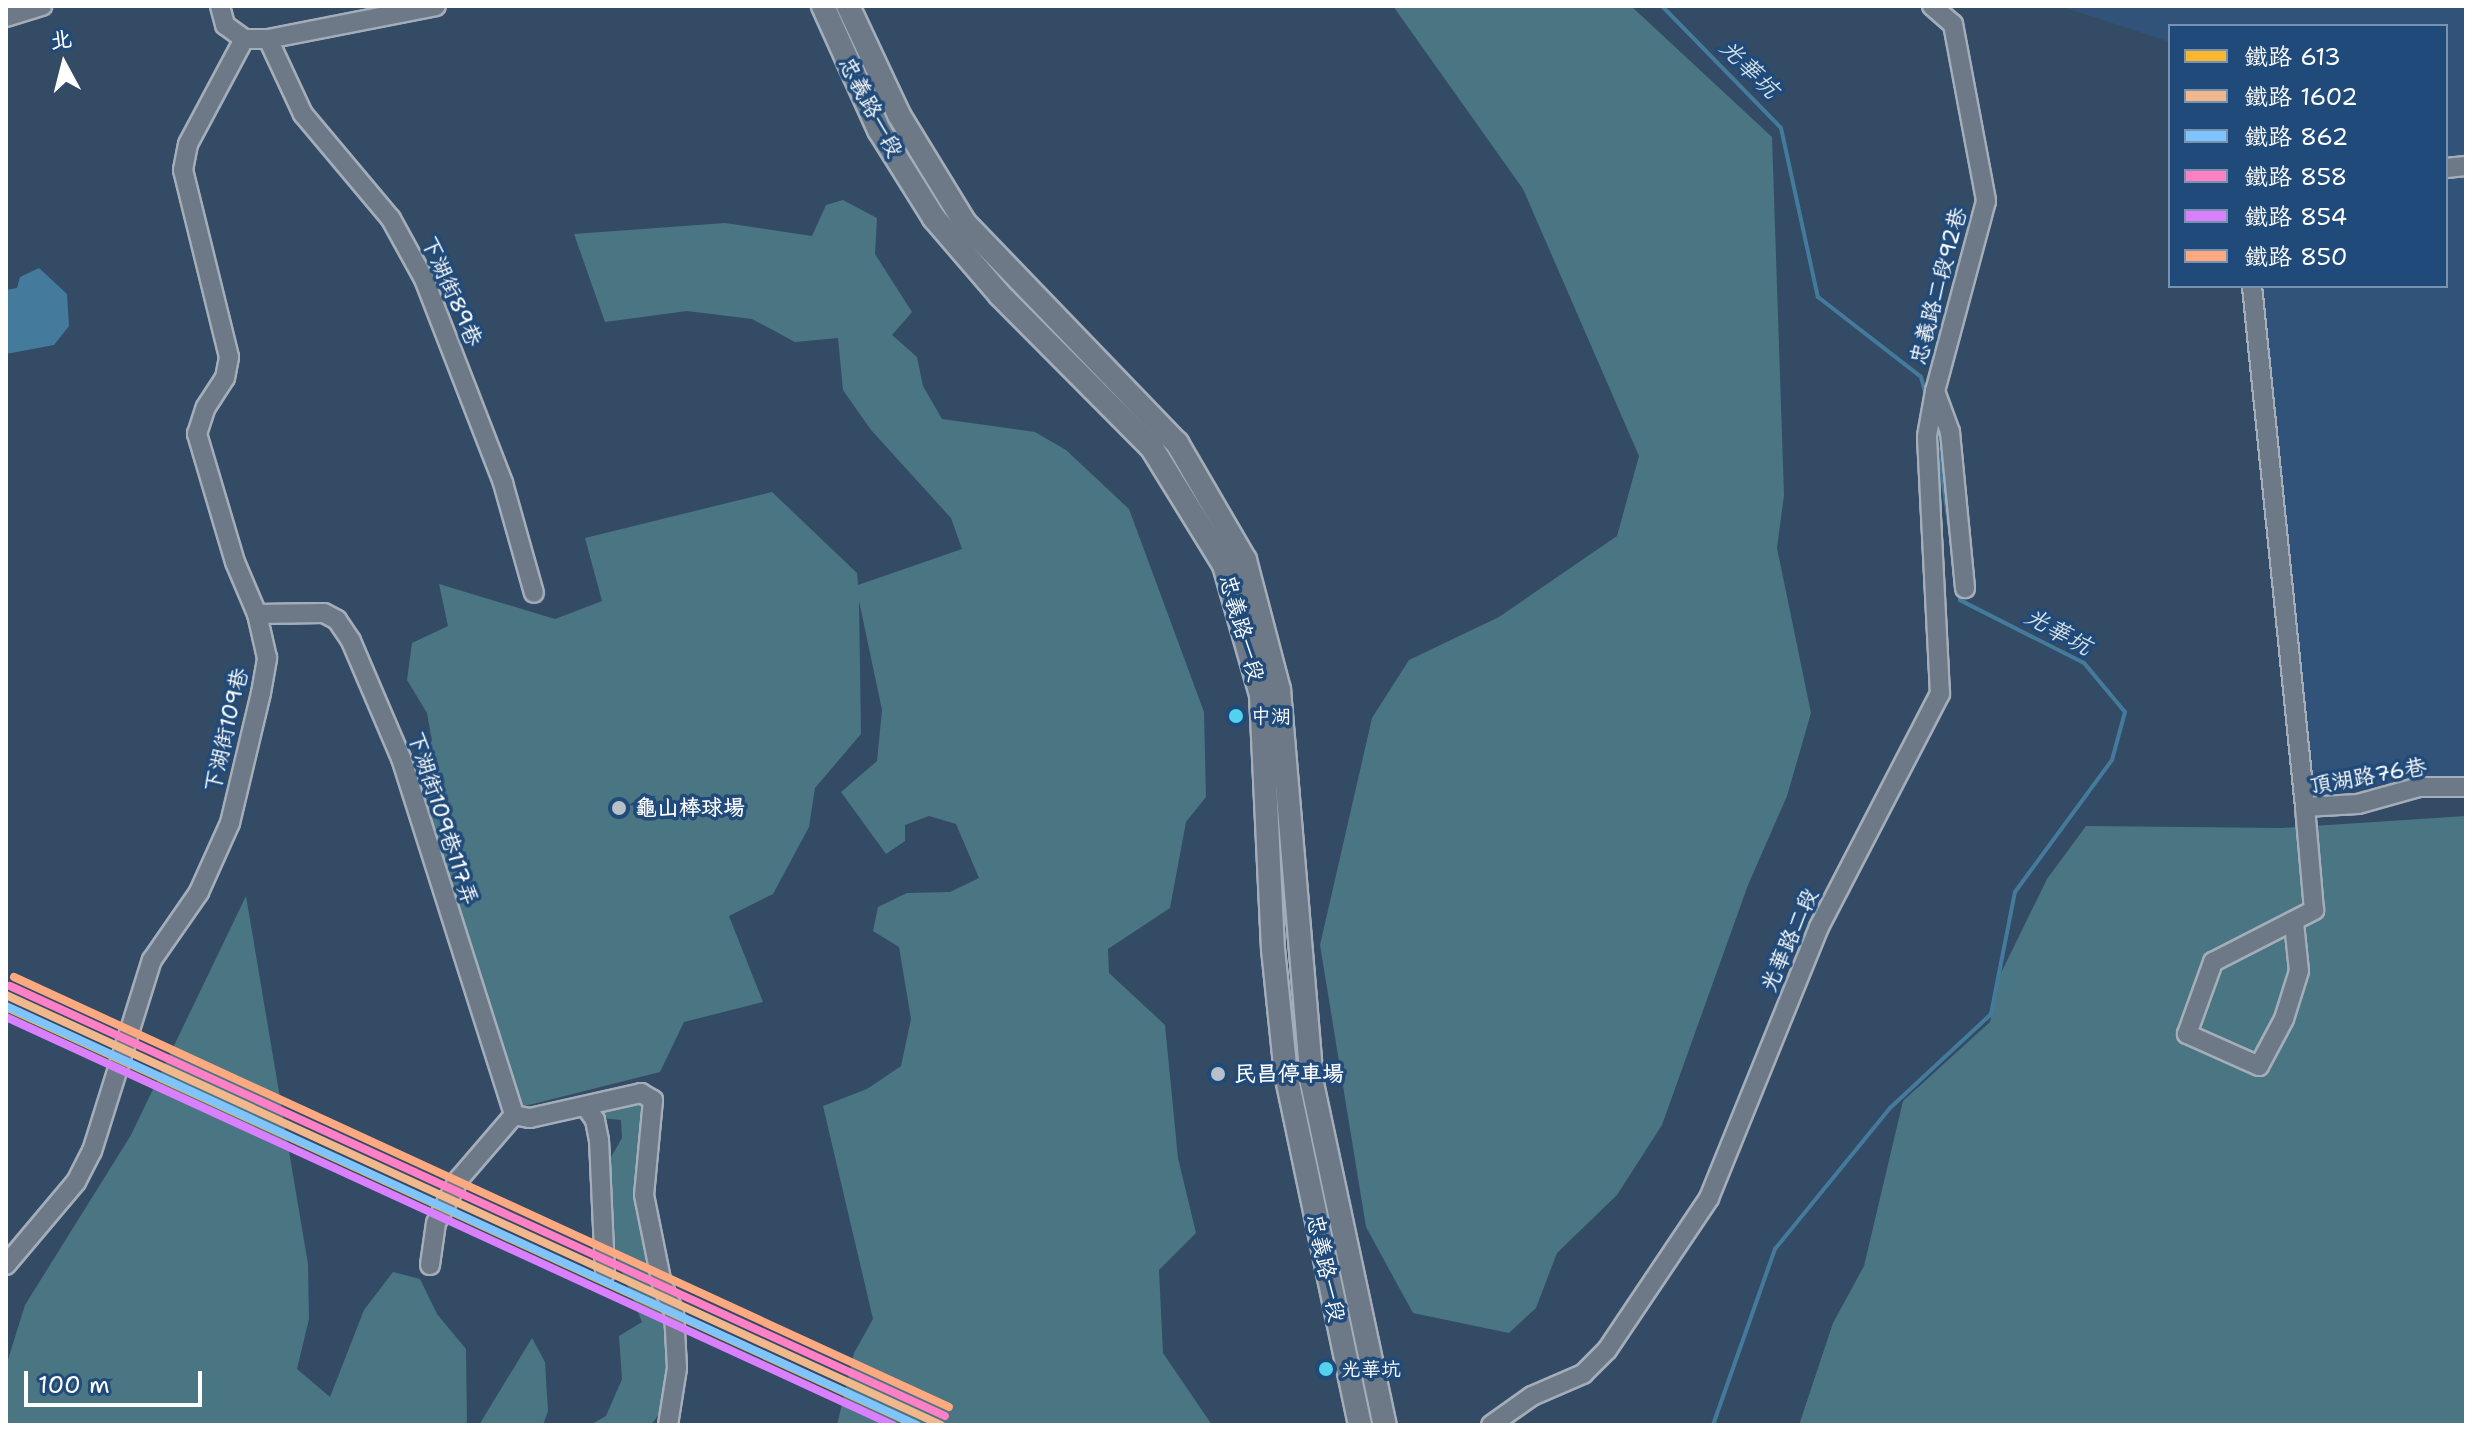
<!DOCTYPE html>
<html>
<head>
<meta charset="utf-8">
<style>
	body { margin:0 }
	#map { position:relative; width:2472px; height:1431px; overflow:hidden; background:#344b65; font-family:"Shantell Sans","LXGW WenKai TC",sans-serif }
	div>[style] { position:absolute }
	.built>* { inset:0; background:#325379 }
	.green>* { inset:0; background:#4a7582 }
	.water>* { inset:0; background:#447a9b }
	.stream>* { height:4px; margin:-2px; padding:0 2px; transform-origin:2px; border-radius:2px; background:#447a9b }
	.roads { filter:drop-shadow(2px 0 #a4aeba) drop-shadow(-2px 0 #a4aeba) drop-shadow(0 2px #a4aeba) drop-shadow(0 -2px #a4aeba) }
	.minor>* { height:18px; margin:-9px; padding:0 9px; transform-origin:9px; border-radius:9px; background:#6d7986 }
	.major>* { height:22px; margin:-11px; padding:0 11px; transform-origin:11px; border-radius:11px; background:#6d7986 }
	.rail-1>* { height:8px; margin:-4px; padding:0 4px; transform-origin:4px; border-radius:4px; background:#fab62d }
	.rail-2>* { height:8px; margin:-4px; padding:0 4px; transform-origin:4px; border-radius:4px; background:#f1b78d }
	.rail-3>* { height:8px; margin:-4px; padding:0 4px; transform-origin:4px; border-radius:4px; background:#80c4ff }
	.rail-4>* { height:8px; margin:-4px; padding:0 4px; transform-origin:4px; border-radius:4px; background:#ff80c5 }
	.rail-5>* { height:8px; margin:-4px; padding:0 4px; transform-origin:4px; border-radius:4px; background:#d880ff }
	.rail-6>* { height:8px; margin:-4px; padding:0 4px; transform-origin:4px; border-radius:4px; background:#ffa980 }
	.dots>* { width:22px; height:22px; translate:-50% -50%; box-sizing:border-box; border:4px solid #1f4a7a; border-radius:50% }
	span { translate:-50% -50%; white-space:nowrap; text-align:center; line-height:1.15; -webkit-text-stroke:7px #1f4a7a; paint-order:stroke }
	.bus-label { font-size:20px; color:#fff }
	.left { translate:0 -50%; text-align:left }
	.street-label { font-size:22px; color:#fff }
	.poi-label { font-size:22px; color:#fff; font-weight:700 }
	.water-label { font-size:24px; color:#d1dfe7; font-style:italic }
	.frame { position:absolute; inset:0; border:8px solid #fff; pointer-events:none }
	.legend { position:absolute; left:2168px; top:24px; width:280px; height:264px; box-sizing:border-box; background:#1f4a7a; border:2px solid #7992af; margin:0; padding:10px 14px; list-style:none; font-size:24px; color:#fff }
	.legend li { display:flex; align-items:center; gap:16px; height:40px }
	.legend b { width:40px; border:2px solid #7992af }
	.north { position:absolute; left:24px; top:24px; width:80px; height:80px; -webkit-text-stroke:6px #1f4a7a; paint-order:stroke; rotate:353deg; font-size:22px; font-weight:700; line-height:32px; text-align:center; color:#fff }
	.north::after { content:''; display:block; margin:auto; width:28px; height:36px; background:#fff; clip-path:polygon(50% 0,100% 100%,50% 72%,0 100%) }
	.scale { position:absolute; left:24px; top:1371px; width:178px; height:36px; box-sizing:border-box; border:4px solid #fff; border-top:0; padding-left:10px; font-size:24px; line-height:28px; white-space:nowrap; color:#fff; -webkit-text-stroke:6px #1f4a7a; paint-order:stroke }
</style>
</head>
<body>
<div id="map">
	<div class="built">
		<div style="clip-path:polygon(2060px 6px,2466px 6px,2466px 780px,2418px 779px,2307px 795px,2256px 286px,2446px 286px,2446px 26px,2170px 26px,2170px 42px)"></div>
	</div>
	<div class="green">
		<div style="clip-path:polygon(1393px 6px,1631px 6px,1772px 137px,1784px 495px,1777px 548px,1811px 713px,1787px 796px,1748px 885px,1662px 1125px,1617px 1195px,1557px 1253px,1536px 1308px,1509px 1333px,1413px 1313px,1366px 1227px,1320px 945px,1372px 718px,1409px 660px,1499px 617px,1617px 536px,1639px 456px,1523px 189px)"></div>
		<div style="clip-path:polygon(843px 200px,877px 218px,875px 254px,912px 312px,892px 335px,917px 357px,923px 386px,942px 419px,1035px 432px,1066px 450px,1129px 509px,1204px 712px,1206px 797px,1186px 822px,1170px 908px,1108px 949px,1109px 973px,1165px 1025px,1178px 1158px,1196px 1233px,1159px 1270px,1163px 1353px,1212px 1425px,837px 1425px,854px 1353px,873px 1319px,823px 1106px,867px 1089px,901px 1066px,911px 1019px,899px 947px,873px 931px,878px 907px,907px 893px,950px 892px,979px 878px,956px 824px,929px 816px,905px 825px,905px 841px,886px 854px,841px 792px,877px 761px,882px 710px,859px 601px,861px 734px,815px 788px,809px 827px,773px 894px,729px 916px,763px 1002px,684px 1022px,660px 1072px,521px 1107px,411px 762px,432px 741px,427px 713px,407px 680px,412px 643px,448px 626px,439px 584px,555px 619px,602px 601px,585px 538px,772px 492px,857px 573px,858px 585px,962px 549px,951px 518px,871px 430px,843px 390px,838px 338px,795px 342px,752px 319px,687px 311px,605px 322px,574px 234px,725px 223px,812px 236px,826px 205px)"></div>
		<div style="clip-path:polygon(2466px 816px,2466px 1425px,1799px 1425px,1833px 1323px,1864px 1266px,1903px 1101px,1990px 1022px,1999px 977px,2047px 879px,2086px 826px,2282px 828px)"></div>
		<div style="clip-path:polygon(246px 896px,308px 1264px,309px 1319px,297px 1369px,330px 1397px,364px 1310px,393px 1272px,420px 1279px,437px 1314px,466px 1349px,467px 1425px,6px 1425px,6px 1366px,25px 1305px,131px 1135px)"></div>
		<div style="clip-path:polygon(642px 1098px,650px 1119px,639px 1198px,669px 1344px,665px 1406px,651px 1425px,590px 1425px,606px 1416px,622px 1379px,619px 1336px,642px 1322px,616px 1257px,603px 1171px,622px 1138px,621px 1120px,601px 1118px,602px 1105px)"></div>
		<div style="clip-path:polygon(532px 1338px,545px 1362px,548px 1411px,543px 1425px,479px 1425px)"></div>
	</div>
	<div class="water">
		<div style="clip-path:polygon(39px 268px,67px 294px,69px 326px,54px 345px,6px 354px,6px 290px,17px 288px,20px 277px)"></div>
	</div>
	<div class="stream">
		<div style="left:1662px;top:6px;width:170px;rotate:45.7deg"></div>
		<div style="left:1781px;top:128px;width:173px;rotate:77.7deg"></div>
		<div style="left:1818px;top:297px;width:130px;rotate:37.8deg"></div>
		<div style="left:1921px;top:377px;width:23px;rotate:75deg"></div>
		<div style="left:1936px;top:435px;width:111px;rotate:81.7deg"></div>
		<div style="left:1713px;top:1425px;width:187px;rotate:-70.6deg"></div>
		<div style="left:1775px;top:1249px;width:182px;rotate:-50.8deg"></div>
		<div style="left:1890px;top:1108px;width:138px;rotate:-42.9deg"></div>
		<div style="left:1991px;top:1014px;width:124px;rotate:-78.9deg"></div>
		<div style="left:2015px;top:892px;width:164px;rotate:-53.7deg"></div>
		<div style="left:2112px;top:760px;width:50px;rotate:-74.8deg"></div>
		<div style="left:2125px;top:712px;width:64px;rotate:-129.9deg"></div>
		<div style="left:2084px;top:663px;width:139px;rotate:-153.1deg"></div>
		<div style="left:1960px;top:600px;width:11px;rotate:-95deg"></div>
	</div>
	<div class="roads">
		<div class="minor">
			<div style="left:220px;top:6px;width:20px;rotate:75deg"></div>
			<div style="left:225px;top:25px;width:24px;rotate:36deg"></div>
			<div style="left:244px;top:39px;width:24px"></div>
			<div style="left:268px;top:39px;width:171px;rotate:-11.1deg"></div>
			<div style="left:1932px;top:6px;width:28px;rotate:41deg"></div>
			<div style="left:1953px;top:24px;width:180px;rotate:79.4deg"></div>
			<div style="left:1986px;top:201px;width:197px;rotate:105deg"></div>
			<div style="left:1935px;top:391px;width:44px;rotate:69.9deg"></div>
			<div style="left:1950px;top:432px;width:157px;rotate:84.5deg"></div>
			<div style="left:6px;top:17px;width:38px;rotate:-17deg"></div>
			<div style="left:268px;top:39px;width:83px;rotate:65deg"></div>
			<div style="left:303px;top:114px;width:137px;rotate:50deg"></div>
			<div style="left:391px;top:219px;width:68px;rotate:61.2deg"></div>
			<div style="left:424px;top:279px;width:219px;rotate:68.8deg"></div>
			<div style="left:503px;top:483px;width:114px;rotate:74.3deg"></div>
			<div style="left:2446px;top:168px;width:20px;rotate:-6deg"></div>
			<div style="left:2252px;top:286px;width:524px;rotate:84.19deg"></div>
			<div style="left:257px;top:614px;width:67px;rotate:-0.9deg"></div>
			<div style="left:324px;top:613px;width:15px;rotate:28deg"></div>
			<div style="left:337px;top:620px;width:25px;rotate:56deg"></div>
			<div style="left:351px;top:641px;width:127px;rotate:66.9deg"></div>
			<div style="left:401px;top:758px;width:374px;rotate:72.4deg"></div>
			<div style="left:2294px;top:923px;width:48px;rotate:84.1deg"></div>
			<div style="left:2299px;top:971px;width:50px;rotate:107.4deg"></div>
			<div style="left:2284px;top:1019px;width:53px;rotate:118deg"></div>
			<div style="left:2259px;top:1066px;width:79px;rotate:-156deg"></div>
			<div style="left:2187px;top:1034px;width:77px;rotate:-70.1deg"></div>
			<div style="left:2213px;top:962px;width:114px;rotate:-27.2deg"></div>
			<div style="left:2314px;top:910px;width:103px;rotate:-95deg"></div>
			<div style="left:2305px;top:807px;width:53px;rotate:-3.2deg"></div>
			<div style="left:2358px;top:804px;width:63px;rotate:-15.6deg"></div>
			<div style="left:2419px;top:787px;width:47px"></div>
			<div style="left:586px;top:1107px;width:16px;rotate:55deg"></div>
			<div style="left:595px;top:1120px;width:20px;rotate:79deg"></div>
			<div style="left:599px;top:1140px;width:133px;rotate:87.4deg"></div>
			<div style="left:514px;top:1115px;width:16px;rotate:11deg"></div>
			<div style="left:530px;top:1118px;width:114px;rotate:-12.7deg"></div>
			<div style="left:641px;top:1093px;width:14px;rotate:30deg"></div>
			<div style="left:653px;top:1100px;width:95px;rotate:95.4deg"></div>
			<div style="left:644px;top:1195px;width:91px;rotate:78.6deg"></div>
			<div style="left:662px;top:1284px;width:30px;rotate:67deg"></div>
			<div style="left:674px;top:1312px;width:56px;rotate:86.9deg"></div>
			<div style="left:677px;top:1368px;width:58px;rotate:99deg"></div>
			<div style="left:6px;top:1265px;width:109px;rotate:-49.9deg"></div>
			<div style="left:76px;top:1182px;width:35px;rotate:-63deg"></div>
			<div style="left:92px;top:1151px;width:200px;rotate:-72.6deg"></div>
			<div style="left:152px;top:960px;width:83px;rotate:-55.3deg"></div>
			<div style="left:199px;top:892px;width:76px;rotate:-65.8deg"></div>
			<div style="left:230px;top:823px;width:134px;rotate:-76.6deg"></div>
			<div style="left:261px;top:693px;width:36px;rotate:-80deg"></div>
			<div style="left:267px;top:658px;width:45px;rotate:-102.8deg"></div>
			<div style="left:257px;top:614px;width:56px;rotate:-112.9deg"></div>
			<div style="left:235px;top:562px;width:134px;rotate:-106.5deg"></div>
			<div style="left:197px;top:434px;width:28px;rotate:-72deg"></div>
			<div style="left:206px;top:407px;width:35px;rotate:-57deg"></div>
			<div style="left:225px;top:378px;width:21px;rotate:-79deg"></div>
			<div style="left:229px;top:357px;width:193px;rotate:-103.8deg"></div>
			<div style="left:183px;top:170px;width:26px;rotate:-79deg"></div>
			<div style="left:188px;top:144px;width:119px;rotate:-61.9deg"></div>
			<div style="left:430px;top:1265px;width:42px;rotate:-81.9deg"></div>
			<div style="left:436px;top:1223px;width:50px;rotate:-62.4deg"></div>
			<div style="left:459px;top:1179px;width:84px;rotate:-49.3deg"></div>
			<div style="left:1491px;top:1425px;width:50px;rotate:-35.3deg"></div>
			<div style="left:1532px;top:1396px;width:56px;rotate:-23.3deg"></div>
			<div style="left:1583px;top:1374px;width:34px;rotate:-45deg"></div>
			<div style="left:1607px;top:1350px;width:183px;rotate:-56.1deg"></div>
			<div style="left:1709px;top:1198px;width:292px;rotate:-67.9deg"></div>
			<div style="left:1819px;top:927px;width:263px;rotate:-62.6deg"></div>
			<div style="left:1940px;top:694px;width:258px;rotate:-92.9deg"></div>
			<div style="left:1927px;top:436px;width:46px;rotate:-79.9deg"></div>
		</div>
		<div class="major">
			<div style="left:823px;top:6px;width:136px;rotate:65.7deg"></div>
			<div style="left:879px;top:130px;width:104px;rotate:58deg"></div>
			<div style="left:934px;top:218px;width:101px;rotate:49.4deg"></div>
			<div style="left:1000px;top:295px;width:216px;rotate:45.2deg"></div>
			<div style="left:1152px;top:448px;width:137px;rotate:58.4deg"></div>
			<div style="left:1224px;top:565px;width:135px;rotate:74.1deg"></div>
			<div style="left:1261px;top:695px;width:254px;rotate:87.3deg"></div>
			<div style="left:1273px;top:949px;width:126px;rotate:84.1deg"></div>
			<div style="left:1286px;top:1074px;width:359px;rotate:78.1deg"></div>
			<div style="left:848px;top:6px;width:120px;rotate:64.9deg"></div>
			<div style="left:899px;top:115px;width:127px;rotate:58.6deg"></div>
			<div style="left:965px;top:223px;width:306px;rotate:46.1deg"></div>
			<div style="left:1177px;top:443px;width:135px;rotate:59.8deg"></div>
			<div style="left:1245px;top:560px;width:134px;rotate:75.3deg"></div>
			<div style="left:1279px;top:690px;width:394px;rotate:85.2deg"></div>
			<div style="left:1312px;top:1083px;width:350px;rotate:78deg"></div>
		</div>
	</div>
	<div class="rail-1">
		<div style="left:6px;top:1007px;width:1001px;rotate:24.67deg"></div>
	</div>
	<div class="rail-2">
		<div style="left:6px;top:995px;width:1029px;rotate:24.7deg"></div>
	</div>
	<div class="rail-3">
		<div style="left:6px;top:1006px;width:1003px;rotate:24.7deg"></div>
	</div>
	<div class="rail-4">
		<div style="left:10px;top:986px;width:1029px;rotate:24.7deg"></div>
	</div>
	<div class="rail-5">
		<div style="left:6px;top:1017px;width:976px;rotate:24.7deg"></div>
	</div>
	<div class="rail-6">
		<div style="left:14px;top:977px;width:1029px;rotate:24.7deg"></div>
	</div>
	<div class="dots">
		<div style="left:1236px;top:716px;background:#53d2ee"></div>
		<div style="left:619px;top:808px;background:#b8c0c9"></div>
		<div style="left:1218px;top:1074px;background:#b8c0c9"></div>
		<div style="left:1326px;top:1369px;background:#53d2ee"></div>
	</div>
	<div class="bus-label">
		<span class="left" style="left:1251px;top:716px">中湖</span>
		<span class="left" style="left:1341px;top:1369px">光華坑</span>
	</div>
	<div class="street-label">
		<span style="left:871px;top:107px;rotate:62deg">忠義路一段</span>
		<span style="left:1938px;top:286px;rotate:-75deg">忠義路二段92巷</span>
		<span style="left:452px;top:291px;rotate:66deg">下湖街89巷</span>
		<span style="left:1242px;top:628px;rotate:74deg">忠義路一段</span>
		<span style="left:226px;top:730px;rotate:-77deg">下湖街109巷</span>
		<span style="left:2368px;top:776px;rotate:-10deg">頂湖路76巷</span>
		<span style="left:443px;top:818px;rotate:72deg">下湖街109巷117弄</span>
		<span style="left:1789px;top:940px;rotate:-66deg">光華路二段</span>
		<span style="left:1326px;top:1268px;rotate:78deg">忠義路一段</span>
	</div>
	<div class="poi-label">
		<span class="left" style="left:635px;top:808px">龜山棒球場</span>
		<span class="left" style="left:1234px;top:1074px">民昌停車場</span>
	</div>
	<div class="water-label">
		<span style="left:1749px;top:69px;rotate:45deg">光華坑</span>
		<span style="left:2058px;top:632px;rotate:29deg">光華坑</span>
	</div>
	<div class="frame"></div>
	<ul class="legend">
	<li><b style="height:10px;background:#fab62d"></b>鐵路 613</li>
	<li><b style="height:10px;background:#f1b78d"></b>鐵路 1602</li>
	<li><b style="height:10px;background:#80c4ff"></b>鐵路 862</li>
	<li><b style="height:10px;background:#ff80c5"></b>鐵路 858</li>
	<li><b style="height:10px;background:#d880ff"></b>鐵路 854</li>
	<li><b style="height:10px;background:#ffa980"></b>鐵路 850</li>
	</ul>
	<div class="north">北</div>
	<div class="scale">100 m</div>
</div>
</body>
</html>
